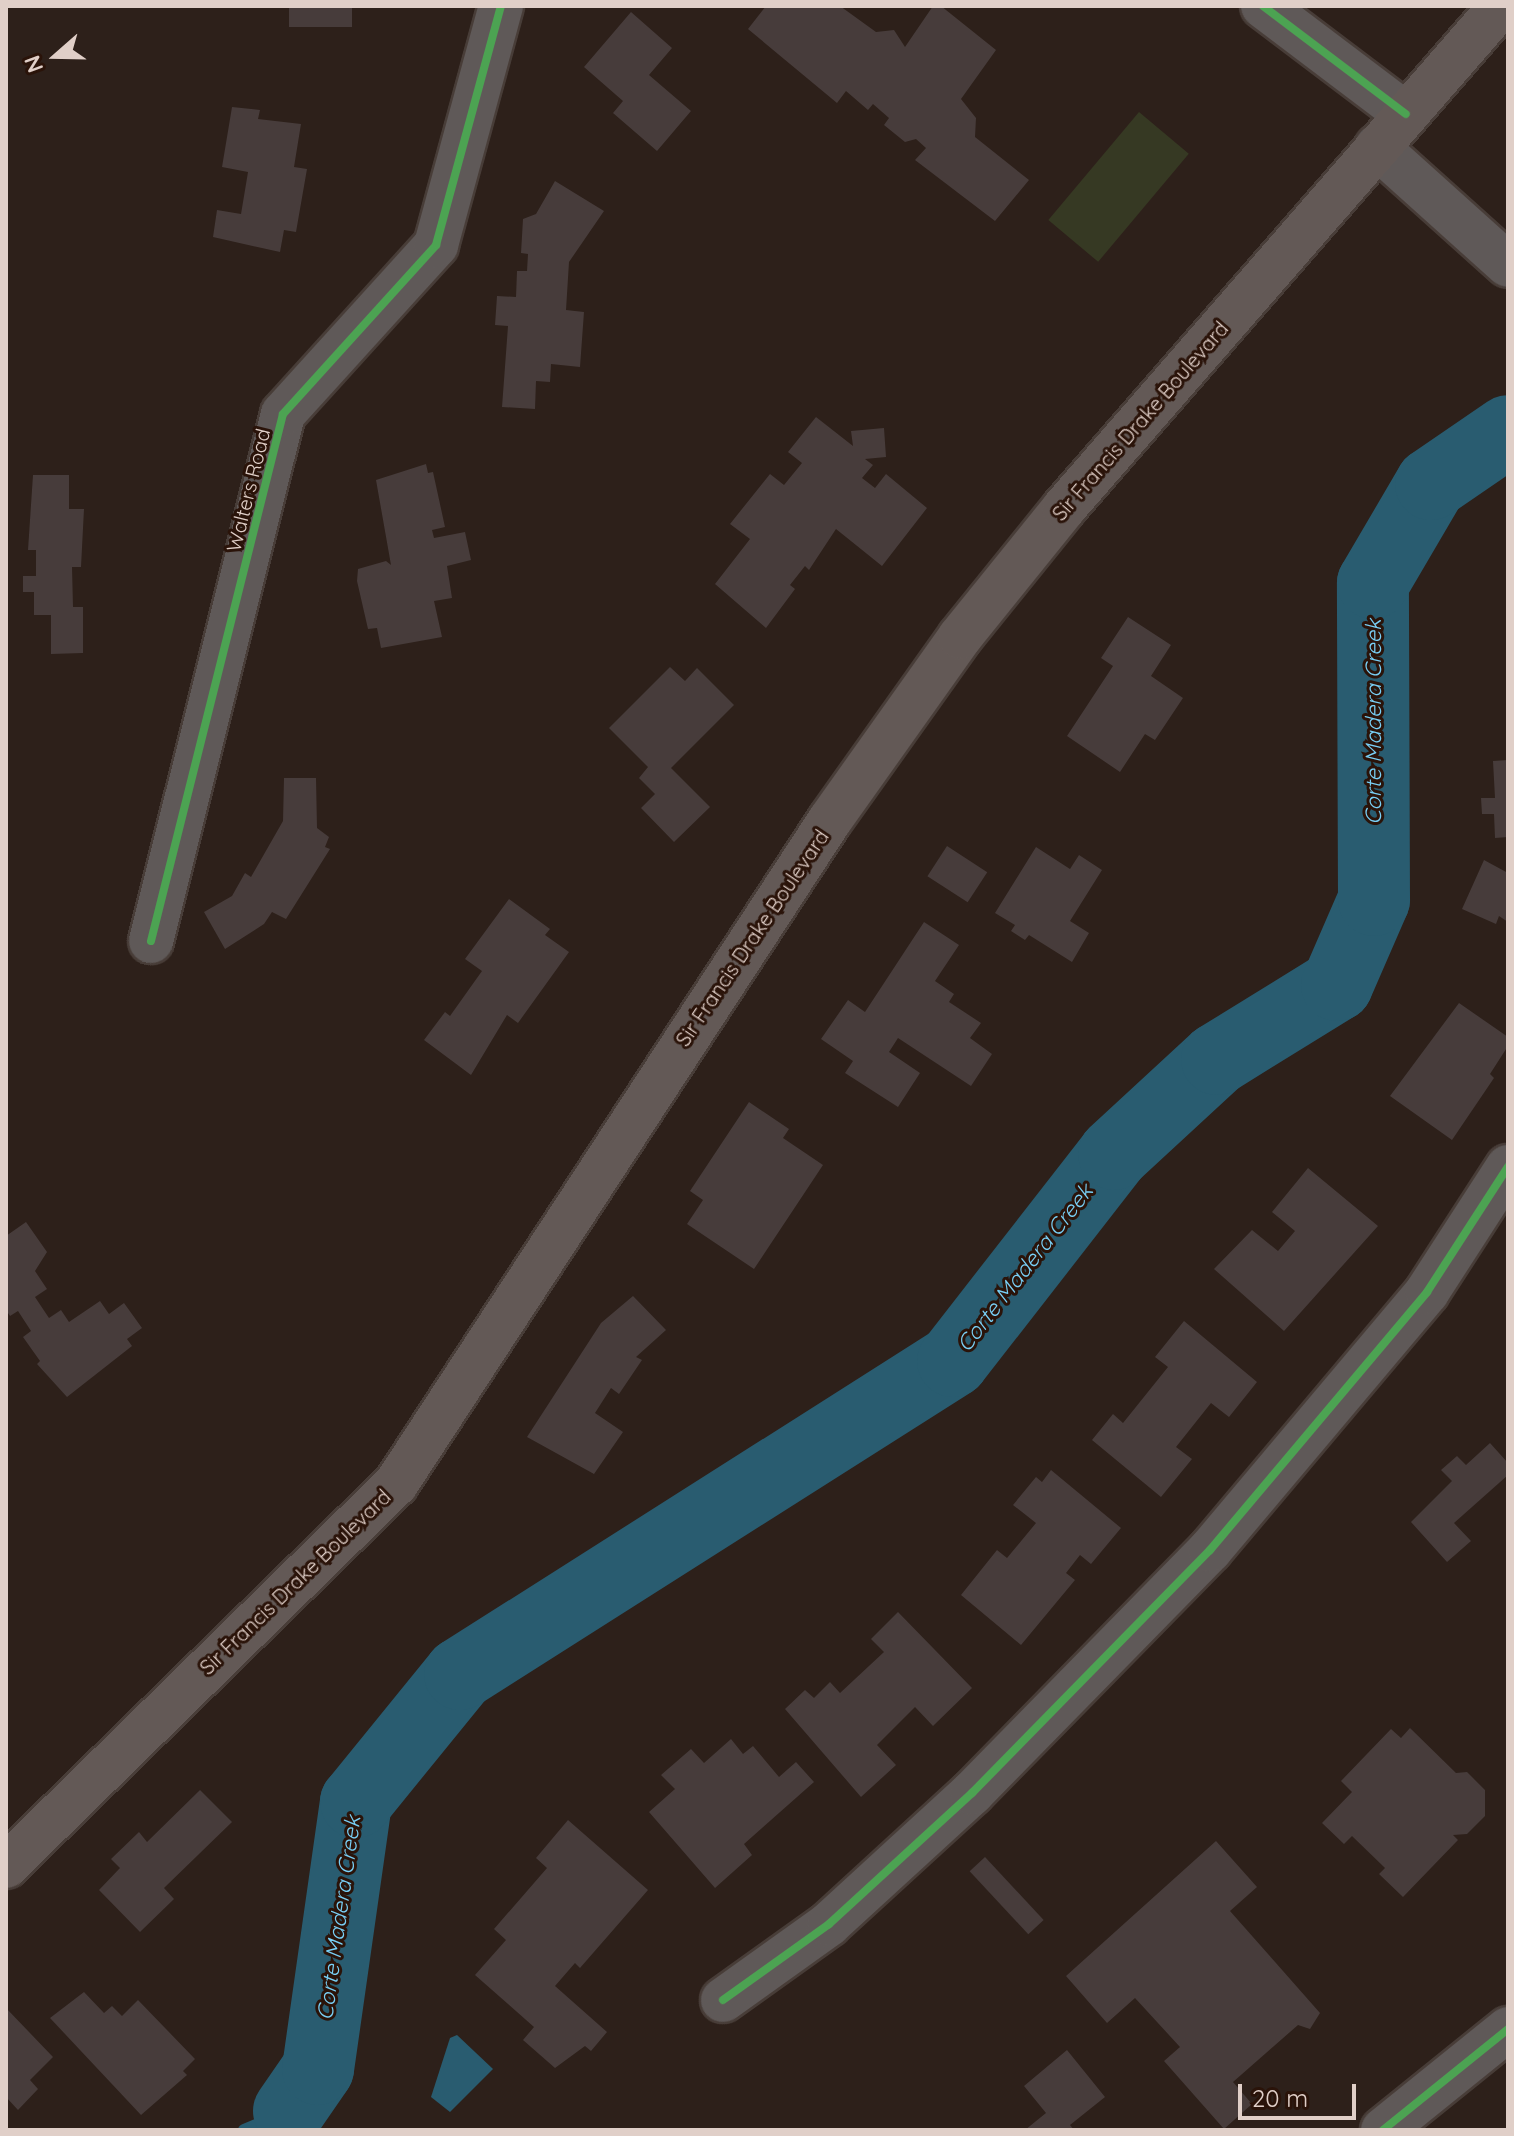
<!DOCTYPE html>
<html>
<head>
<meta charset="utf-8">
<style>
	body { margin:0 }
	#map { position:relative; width:1514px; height:2136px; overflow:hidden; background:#2d201a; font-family:Quicksand,sans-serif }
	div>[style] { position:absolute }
	.green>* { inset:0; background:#363923; transform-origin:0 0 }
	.water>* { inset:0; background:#295c70 }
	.stream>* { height:12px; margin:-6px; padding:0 6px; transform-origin:6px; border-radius:6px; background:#295c70 }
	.river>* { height:72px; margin:-36px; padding:0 36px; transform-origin:36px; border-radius:36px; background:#295c70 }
	.building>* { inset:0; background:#473c3b; transform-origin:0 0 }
	.roads { filter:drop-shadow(2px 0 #483d38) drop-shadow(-2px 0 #483d38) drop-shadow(0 2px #483d38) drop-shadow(0 -2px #483d38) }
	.minor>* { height:44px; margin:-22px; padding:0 22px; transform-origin:22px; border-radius:22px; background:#5f5958 }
	.major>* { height:44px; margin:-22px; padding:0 22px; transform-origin:22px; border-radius:22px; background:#635956 }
	.cycleway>* { height:8px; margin:-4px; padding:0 4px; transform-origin:4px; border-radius:4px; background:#4ca352 }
	span { translate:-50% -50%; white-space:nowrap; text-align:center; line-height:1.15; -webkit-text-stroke:6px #2a1309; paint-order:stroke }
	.street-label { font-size:20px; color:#e0cfc8 }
	.water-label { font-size:22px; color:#79d0f6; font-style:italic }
	.frame { position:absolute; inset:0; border:8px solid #e0cfc8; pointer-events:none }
	.north { position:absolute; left:16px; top:16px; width:80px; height:80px; -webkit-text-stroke:6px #2a1309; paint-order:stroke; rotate:250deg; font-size:22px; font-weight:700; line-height:32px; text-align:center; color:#e0cfc8 }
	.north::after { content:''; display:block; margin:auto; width:28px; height:36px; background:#e0cfc8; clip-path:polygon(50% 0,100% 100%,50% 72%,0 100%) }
	.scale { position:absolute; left:1238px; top:2084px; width:118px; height:36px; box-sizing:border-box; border:4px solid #e0cfc8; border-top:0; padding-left:10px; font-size:24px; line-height:28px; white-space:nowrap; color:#e0cfc8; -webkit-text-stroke:6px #2a1309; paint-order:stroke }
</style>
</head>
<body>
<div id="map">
	<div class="green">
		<div style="left:1139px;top:112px;width:65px;height:141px;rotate:40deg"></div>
	</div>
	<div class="water">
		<div style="clip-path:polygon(457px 2035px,493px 2069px,450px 2112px,431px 2097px,450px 2038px)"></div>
	</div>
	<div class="stream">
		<div style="left:244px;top:2130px;width:49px;rotate:-22.9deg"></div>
		<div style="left:289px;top:2111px;width:19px;rotate:87deg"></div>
	</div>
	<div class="river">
		<div style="left:289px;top:2111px;width:51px;rotate:-55.4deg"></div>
		<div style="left:318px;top:2069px;width:270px;rotate:-81.9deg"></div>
		<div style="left:356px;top:1802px;width:165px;rotate:-50.9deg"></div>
		<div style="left:460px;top:1674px;width:584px;rotate:-32.41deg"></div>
		<div style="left:953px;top:1361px;width:262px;rotate:-52.1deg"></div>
		<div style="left:1114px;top:1154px;width:140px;rotate:-42.7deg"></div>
		<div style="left:1217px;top:1059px;width:141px;rotate:-31.7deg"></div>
		<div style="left:1337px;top:985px;width:93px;rotate:-66.5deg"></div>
		<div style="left:1374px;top:900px;width:317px;rotate:-90.2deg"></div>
		<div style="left:1373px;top:583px;width:115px;rotate:-59.6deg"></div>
		<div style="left:1431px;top:484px;width:93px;rotate:-34.5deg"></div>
	</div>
	<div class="building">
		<div style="left:289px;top:6px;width:63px;height:21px"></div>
		<div style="clip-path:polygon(766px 6px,840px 6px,876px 32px,894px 30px,905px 47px,933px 6px,941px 6px,996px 50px,961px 99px,976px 118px,975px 137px,1029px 180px,995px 221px,915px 160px,926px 148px,916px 139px,905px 142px,884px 125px,889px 118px,873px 104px,868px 110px,846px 91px,837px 103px,748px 29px)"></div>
		<div style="clip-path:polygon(631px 12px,672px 48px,649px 75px,691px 111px,657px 151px,613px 113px,623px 101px,584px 67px)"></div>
		<div style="clip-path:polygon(232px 107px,260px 110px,258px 119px,301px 124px,294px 167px,307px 169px,296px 232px,284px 230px,280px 252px,213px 237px,217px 210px,241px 214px,248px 172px,222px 167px)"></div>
		<div style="clip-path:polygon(555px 181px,604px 211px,569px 262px,566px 310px,584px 312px,580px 367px,551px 364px,550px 382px,536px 381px,535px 409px,502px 407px,508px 326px,495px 325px,497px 296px,516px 297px,517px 271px,527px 271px,528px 254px,521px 253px,523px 219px,536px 214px)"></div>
		<div style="clip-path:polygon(816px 417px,853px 446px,851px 431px,884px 428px,886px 457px,865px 459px,873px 465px,862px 478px,875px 488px,886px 474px,927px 508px,882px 566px,836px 529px,809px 570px,805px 566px,790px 585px,795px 589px,766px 628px,715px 584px,750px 539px,730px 524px,770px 474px,784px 485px,802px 463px,788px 452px)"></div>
		<div style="clip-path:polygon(426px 464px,428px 473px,433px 472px,445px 527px,432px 530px,434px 538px,465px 532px,471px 560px,447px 566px,452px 598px,434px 601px,442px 637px,381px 648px,377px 628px,368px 629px,357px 581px,358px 569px,386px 561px,391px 565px,376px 480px)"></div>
		<div style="clip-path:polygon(33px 475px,69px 475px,69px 509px,84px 509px,81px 567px,72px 567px,73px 607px,83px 607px,83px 653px,51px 654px,51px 615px,34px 615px,34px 592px,23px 592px,23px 576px,36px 576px,36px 550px,28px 550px)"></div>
		<div style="clip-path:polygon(1128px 617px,1171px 645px,1151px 676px,1183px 698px,1155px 740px,1145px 734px,1120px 772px,1067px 736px,1113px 666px,1101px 658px)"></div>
		<div style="clip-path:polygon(670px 667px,685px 681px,697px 668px,734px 705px,671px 768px,710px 807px,674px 842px,641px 808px,655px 794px,639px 778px,648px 767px,609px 728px)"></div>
		<div style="clip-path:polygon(1508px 760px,1508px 837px,1495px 838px,1494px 814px,1482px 814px,1481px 798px,1495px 798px,1493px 761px)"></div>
		<div style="clip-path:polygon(284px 778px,316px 778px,317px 828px,329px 837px,325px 847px,330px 849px,286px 919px,272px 912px,264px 924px,225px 949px,204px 912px,232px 896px,245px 873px,251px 877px,283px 821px)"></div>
		<div style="left:947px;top:846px;width:48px;height:36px;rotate:33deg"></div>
		<div style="clip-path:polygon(1036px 847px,1070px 869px,1079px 855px,1102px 870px,1070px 921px,1089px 933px,1072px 962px,1029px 935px,1025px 940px,1011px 931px,1015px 925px,995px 913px)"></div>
		<div style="clip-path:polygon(1484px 860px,1508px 873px,1508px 922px,1499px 916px,1496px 924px,1462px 909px)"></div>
		<div style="clip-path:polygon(509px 899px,550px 929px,545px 935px,569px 952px,518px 1023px,507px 1015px,471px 1075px,424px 1040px,445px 1012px,450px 1016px,482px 971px,465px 959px)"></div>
		<div style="clip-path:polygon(924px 922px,959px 945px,935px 981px,954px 994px,949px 1002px,981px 1023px,970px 1038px,992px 1054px,971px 1086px,898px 1038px,889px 1052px,920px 1073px,898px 1107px,845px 1073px,853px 1061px,821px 1039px,848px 1000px,865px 1012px)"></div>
		<div style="clip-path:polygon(1459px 1003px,1508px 1037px,1508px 1046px,1490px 1074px,1494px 1078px,1452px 1140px,1390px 1096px)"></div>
		<div style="clip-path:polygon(749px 1102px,789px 1129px,783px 1138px,823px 1165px,754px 1269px,687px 1224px,703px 1200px,690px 1191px)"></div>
		<div style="clip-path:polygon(1308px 1168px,1378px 1226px,1284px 1331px,1214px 1269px,1252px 1230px,1278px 1251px,1295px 1231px,1272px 1212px)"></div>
		<div style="clip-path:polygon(26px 1222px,47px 1252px,35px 1271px,47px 1289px,35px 1297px,49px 1318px,61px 1310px,69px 1322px,100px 1301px,109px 1314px,124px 1303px,142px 1328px,127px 1339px,132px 1346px,67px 1397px,37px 1364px,40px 1361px,23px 1337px,31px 1331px,18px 1311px,10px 1316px,6px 1310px,6px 1236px)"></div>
		<div style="clip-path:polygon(633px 1296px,666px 1330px,636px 1357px,642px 1360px,619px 1394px,611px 1388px,595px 1413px,623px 1432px,594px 1474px,527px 1437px,601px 1323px)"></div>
		<div style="clip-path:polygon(1184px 1321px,1257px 1382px,1229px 1417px,1211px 1403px,1176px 1447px,1192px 1459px,1161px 1497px,1092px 1440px,1113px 1414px,1123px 1423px,1168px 1367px,1155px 1357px)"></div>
		<div style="clip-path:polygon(1490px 1443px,1508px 1463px,1508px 1475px,1454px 1523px,1471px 1541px,1447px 1562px,1411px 1522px,1452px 1481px,1441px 1470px,1457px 1456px,1466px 1465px)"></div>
		<div style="clip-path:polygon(1051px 1470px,1121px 1528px,1091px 1564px,1080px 1555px,1066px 1573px,1075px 1580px,1021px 1645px,961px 1595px,997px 1550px,1007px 1558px,1036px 1523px,1013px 1505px,1036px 1477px,1042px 1482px)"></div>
		<div style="clip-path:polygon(898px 1612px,972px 1688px,933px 1726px,915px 1707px,877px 1745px,896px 1765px,861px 1797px,785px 1709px,805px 1690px,814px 1698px,830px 1682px,840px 1693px,884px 1652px,871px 1639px)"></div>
		<div style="clip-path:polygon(1410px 1728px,1456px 1773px,1467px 1772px,1485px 1790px,1485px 1816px,1467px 1834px,1453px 1835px,1458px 1840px,1403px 1897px,1379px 1874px,1385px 1868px,1352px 1836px,1344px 1844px,1322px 1823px,1352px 1792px,1341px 1781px,1391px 1729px,1401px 1738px)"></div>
		<div style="clip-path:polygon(731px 1739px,743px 1754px,753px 1746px,779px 1777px,796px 1762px,814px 1782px,744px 1844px,752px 1855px,715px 1888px,649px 1812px,675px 1789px,661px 1775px,691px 1749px,704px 1763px)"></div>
		<div style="clip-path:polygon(200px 1790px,232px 1822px,164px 1888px,174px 1899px,140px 1932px,99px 1890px,120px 1868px,111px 1859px,139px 1832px,147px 1842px)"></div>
		<div style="clip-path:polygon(568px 1820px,648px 1890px,580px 1968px,575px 1963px,555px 1986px,607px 2032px,591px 2051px,585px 2046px,555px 2068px,523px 2040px,534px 2027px,475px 1975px,506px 1940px,494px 1929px,547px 1868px,536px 1858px)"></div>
		<div style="clip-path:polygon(1216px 1841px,1257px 1887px,1230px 1911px,1320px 2013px,1310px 2029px,1298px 2025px,1233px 2082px,1252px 2104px,1224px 2129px,1164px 2061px,1180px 2047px,1135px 1998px,1107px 2023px,1066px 1976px)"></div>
		<div style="left:985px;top:1857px;width:86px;height:21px;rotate:47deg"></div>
		<div style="clip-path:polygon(84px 1992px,104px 2013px,112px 2006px,122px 2016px,138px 2000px,195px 2059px,183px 2071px,187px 2075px,141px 2115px,50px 2018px)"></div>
		<div style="clip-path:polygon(6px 2008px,53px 2057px,30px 2080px,38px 2089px,18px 2110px,6px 2097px)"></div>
		<div style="clip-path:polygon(1067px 2050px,1105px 2097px,1070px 2125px,1074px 2130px,1025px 2130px,1046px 2113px,1024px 2086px)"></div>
	</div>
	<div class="roads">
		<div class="minor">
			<div style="left:1263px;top:6px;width:179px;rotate:37.1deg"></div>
			<div style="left:1377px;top:147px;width:176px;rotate:42deg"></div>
			<div style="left:151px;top:941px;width:543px;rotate:-75.94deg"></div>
			<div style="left:283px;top:414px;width:228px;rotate:-47.8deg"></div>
			<div style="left:436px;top:245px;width:248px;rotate:-74.8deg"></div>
			<div style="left:723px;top:2000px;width:130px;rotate:-35.6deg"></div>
			<div style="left:829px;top:1924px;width:194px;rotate:-42.5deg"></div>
			<div style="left:972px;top:1793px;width:340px;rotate:-45.6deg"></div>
			<div style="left:1210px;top:1550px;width:337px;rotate:-49.9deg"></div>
			<div style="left:1427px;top:1292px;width:149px;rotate:-57.1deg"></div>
			<div style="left:1383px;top:2130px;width:161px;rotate:-38.9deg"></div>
		</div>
		<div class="major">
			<div style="left:6px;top:1866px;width:546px;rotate:-44.41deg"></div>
			<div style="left:396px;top:1484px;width:793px;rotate:-56.83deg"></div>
			<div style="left:830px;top:820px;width:224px;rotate:-54.6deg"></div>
			<div style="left:960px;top:637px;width:166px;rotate:-51.1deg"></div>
			<div style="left:1064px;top:508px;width:666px;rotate:-48.96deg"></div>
		</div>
	</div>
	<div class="cycleway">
		<div style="left:1263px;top:6px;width:179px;rotate:37.1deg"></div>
		<div style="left:151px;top:941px;width:543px;rotate:-75.94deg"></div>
		<div style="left:283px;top:414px;width:228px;rotate:-47.8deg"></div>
		<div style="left:436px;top:245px;width:248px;rotate:-74.8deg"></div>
		<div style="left:723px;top:2000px;width:130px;rotate:-35.6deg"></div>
		<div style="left:829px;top:1924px;width:194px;rotate:-42.5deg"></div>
		<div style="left:972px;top:1793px;width:340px;rotate:-45.6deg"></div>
		<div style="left:1210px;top:1550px;width:337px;rotate:-49.9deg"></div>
		<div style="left:1427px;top:1292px;width:149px;rotate:-57.1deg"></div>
		<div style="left:1383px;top:2130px;width:161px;rotate:-38.9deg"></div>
	</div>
	<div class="street-label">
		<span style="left:1140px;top:421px;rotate:-49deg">Sir Francis Drake Boulevard</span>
		<span style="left:248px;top:490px;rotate:-76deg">Walters Road</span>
		<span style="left:752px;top:938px;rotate:-56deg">Sir Francis Drake Boulevard</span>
		<span style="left:295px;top:1582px;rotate:-44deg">Sir Francis Drake Boulevard</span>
	</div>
	<div class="water-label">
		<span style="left:1374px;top:722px;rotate:-90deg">Corte Madera Creek</span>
		<span style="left:1025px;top:1268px;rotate:-52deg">Corte Madera Creek</span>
		<span style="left:339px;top:1918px;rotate:-82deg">Corte Madera Creek</span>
	</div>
	<div class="frame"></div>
	<div class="north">N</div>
	<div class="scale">20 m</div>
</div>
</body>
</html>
